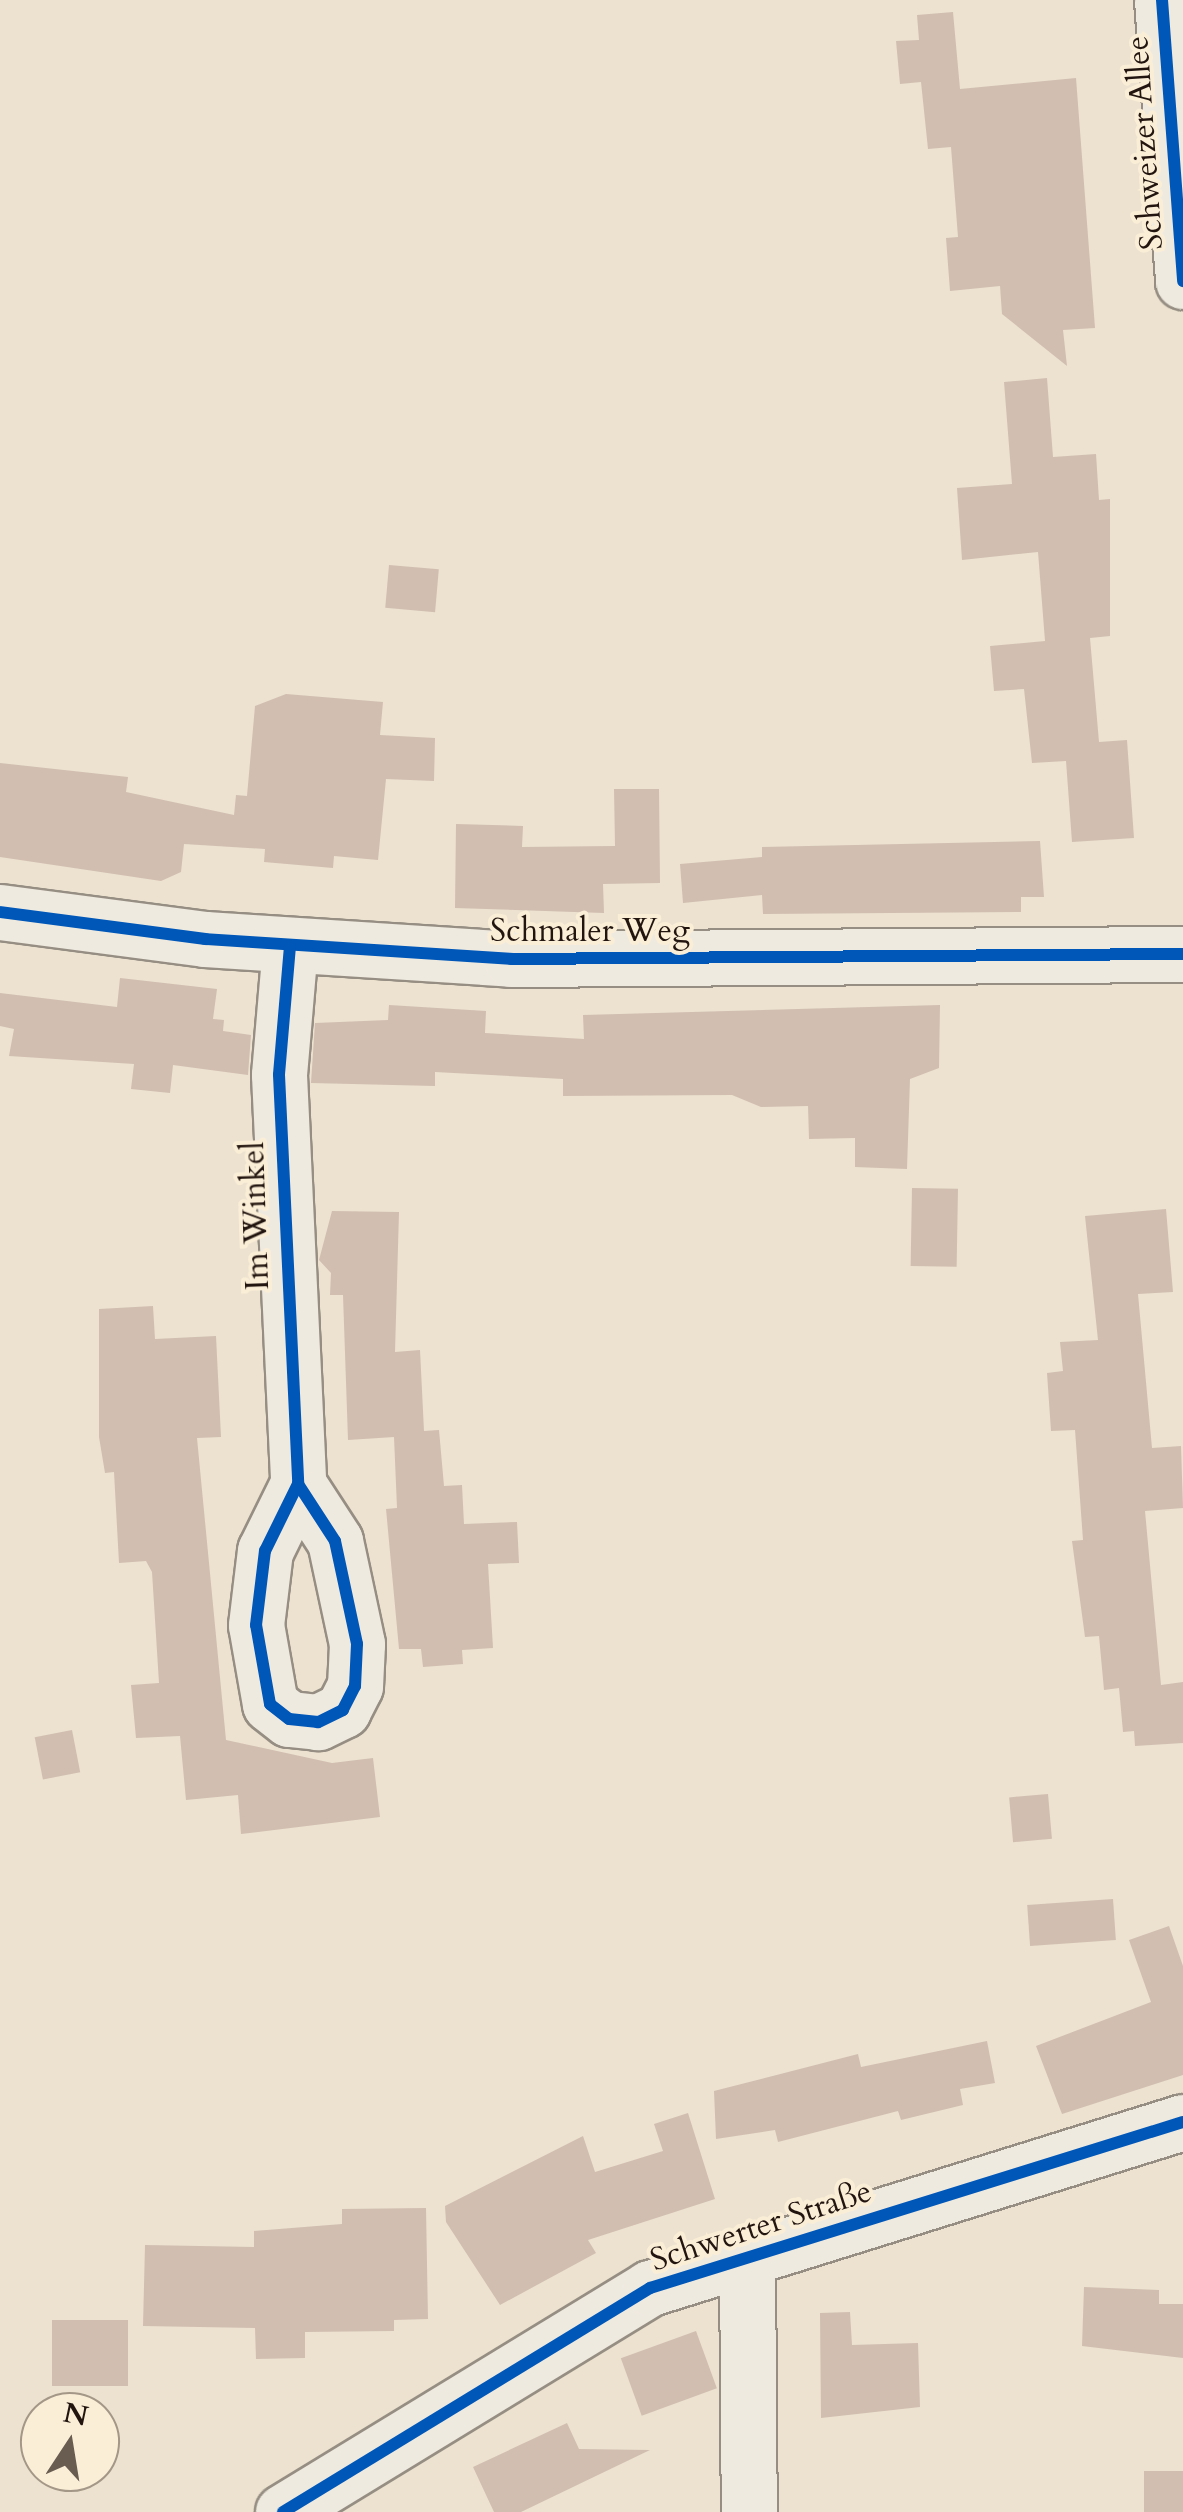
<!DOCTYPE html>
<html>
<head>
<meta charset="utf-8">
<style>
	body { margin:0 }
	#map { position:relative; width:1183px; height:2512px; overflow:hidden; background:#ece2cf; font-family:Cardo,serif }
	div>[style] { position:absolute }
	.building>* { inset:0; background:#d1beb1; transform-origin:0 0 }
	.roads { filter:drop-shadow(2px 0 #968e83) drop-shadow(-2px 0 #968e83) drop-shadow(0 2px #968e83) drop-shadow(0 -2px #968e83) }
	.minor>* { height:55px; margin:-27.5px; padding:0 27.5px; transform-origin:27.5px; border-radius:27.5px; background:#efeae0 }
	.cycleway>* { height:12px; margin:-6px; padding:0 6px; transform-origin:6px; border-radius:6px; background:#0057b8 }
	span { translate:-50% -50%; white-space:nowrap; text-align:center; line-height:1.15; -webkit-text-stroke:8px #fbeed7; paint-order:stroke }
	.street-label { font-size:32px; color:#22150f }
	.north { position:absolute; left:20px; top:2392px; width:100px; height:100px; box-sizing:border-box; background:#fbeed7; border:2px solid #a49787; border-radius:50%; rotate:12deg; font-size:28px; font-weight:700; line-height:40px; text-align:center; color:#22150f }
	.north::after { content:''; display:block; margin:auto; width:35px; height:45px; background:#695d52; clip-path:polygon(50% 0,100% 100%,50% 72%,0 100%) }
</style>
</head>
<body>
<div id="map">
	<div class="building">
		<div style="clip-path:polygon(953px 12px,960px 89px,1076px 78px,1095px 328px,1063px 330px,1067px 366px,1002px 314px,1000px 286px,950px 291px,946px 238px,958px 237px,951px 147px,928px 149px,921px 82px,900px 84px,896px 41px,919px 40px,917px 15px)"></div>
		<div style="clip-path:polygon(1047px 378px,1053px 457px,1096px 454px,1099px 500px,1110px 499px,1110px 636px,1090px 638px,1099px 742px,1127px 740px,1134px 838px,1072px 842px,1066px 761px,1032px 763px,1024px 689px,994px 691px,990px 646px,1045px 641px,1038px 552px,962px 560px,957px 488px,1012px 484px,1004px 382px)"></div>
		<div style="left:389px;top:565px;width:50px;height:43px;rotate:5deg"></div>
		<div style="clip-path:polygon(286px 694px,383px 702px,380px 735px,435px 738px,434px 781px,386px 779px,378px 860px,334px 856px,333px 868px,264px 862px,265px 849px,184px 844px,181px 872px,161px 881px,0 857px,0 763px,128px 777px,126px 792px,234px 815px,236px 795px,247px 796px,255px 706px)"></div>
		<div style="clip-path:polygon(614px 789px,659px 789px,660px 883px,603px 884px,604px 913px,455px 908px,456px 824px,523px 826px,522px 847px,615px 846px)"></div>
		<div style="clip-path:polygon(1040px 841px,1044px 897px,1021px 897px,1021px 912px,763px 914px,762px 895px,683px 903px,680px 864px,762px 857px,762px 847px)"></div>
		<div style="clip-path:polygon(120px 978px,217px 989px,213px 1019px,224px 1020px,223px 1031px,251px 1035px,248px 1075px,173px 1065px,170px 1093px,131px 1089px,134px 1064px,9px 1056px,14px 1029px,0 1026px,0 993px,117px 1007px)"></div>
		<div style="clip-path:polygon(389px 1005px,486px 1011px,485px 1033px,584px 1039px,583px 1015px,940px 1005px,939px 1068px,910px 1079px,907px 1169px,855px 1167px,855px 1138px,809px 1139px,808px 1106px,761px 1107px,732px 1095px,563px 1096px,563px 1079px,435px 1072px,435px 1086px,311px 1083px,315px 1023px,388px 1020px)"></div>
		<div style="left:912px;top:1188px;width:46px;height:78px;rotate:1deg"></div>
		<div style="clip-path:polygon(1166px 1209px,1173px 1292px,1138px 1294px,1152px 1448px,1181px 1446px,1183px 1508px,1145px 1511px,1161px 1685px,1183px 1682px,1183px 1743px,1135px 1746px,1134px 1731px,1123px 1732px,1119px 1688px,1104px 1690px,1099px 1636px,1085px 1637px,1072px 1541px,1083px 1540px,1075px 1430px,1051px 1431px,1047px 1373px,1063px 1371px,1060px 1342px,1098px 1340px,1085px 1216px)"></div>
		<div style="clip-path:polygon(332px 1211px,399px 1212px,395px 1352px,420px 1350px,424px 1431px,439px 1430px,444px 1486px,462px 1485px,464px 1524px,517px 1522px,519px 1563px,488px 1564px,493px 1648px,462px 1650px,463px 1664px,423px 1667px,421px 1649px,399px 1649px,386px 1509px,397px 1508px,394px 1437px,348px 1440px,343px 1295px,330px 1295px,331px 1273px,319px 1260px)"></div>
		<div style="clip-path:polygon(153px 1306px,155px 1339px,216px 1336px,221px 1437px,197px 1438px,226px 1740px,332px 1763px,373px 1758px,380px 1817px,241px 1834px,238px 1795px,186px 1800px,180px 1736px,136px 1738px,131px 1685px,159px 1683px,152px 1572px,146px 1561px,119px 1563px,114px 1472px,105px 1473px,99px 1437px,99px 1309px)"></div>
		<div style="left:72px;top:1730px;width:43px;height:38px;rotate:79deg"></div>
		<div style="left:1048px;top:1794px;width:45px;height:39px;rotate:85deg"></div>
		<div style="left:1113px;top:1899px;width:41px;height:86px;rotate:86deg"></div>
		<div style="clip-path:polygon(1169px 1926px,1183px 1966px,1183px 2075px,1062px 2114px,1036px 2046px,1151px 2002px,1129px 1940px)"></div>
		<div style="clip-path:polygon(987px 2041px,995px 2083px,960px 2089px,963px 2105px,901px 2120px,898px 2111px,778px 2142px,775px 2130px,716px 2139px,714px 2091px,858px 2054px,861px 2067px)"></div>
		<div style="clip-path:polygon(688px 2113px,715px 2199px,588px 2240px,596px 2253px,500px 2305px,446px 2222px,445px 2206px,583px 2136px,595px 2172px,663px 2151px,654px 2124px)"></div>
		<div style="clip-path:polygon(426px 2208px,428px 2319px,394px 2320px,394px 2331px,305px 2332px,305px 2358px,256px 2359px,255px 2328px,143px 2326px,145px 2245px,254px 2247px,254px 2231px,342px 2224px,342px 2209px)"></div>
		<div style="clip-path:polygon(1084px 2287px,1159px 2290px,1159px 2304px,1183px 2304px,1183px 2358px,1082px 2346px)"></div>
		<div style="clip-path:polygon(850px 2312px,852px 2345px,918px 2343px,920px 2407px,821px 2418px,820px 2313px)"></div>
		<div style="left:52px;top:2320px;width:76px;height:66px"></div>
		<div style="left:696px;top:2331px;width:61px;height:80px;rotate:70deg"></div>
		<div style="clip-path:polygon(567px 2423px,579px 2449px,650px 2450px,521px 2512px,494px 2512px,473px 2467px)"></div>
		<div style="left:1144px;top:2471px;width:39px;height:41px"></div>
	</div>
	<div class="roads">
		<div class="minor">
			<div style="left:1162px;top:0;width:282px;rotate:85.7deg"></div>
			<div style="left:0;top:912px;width:207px;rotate:7.5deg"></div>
			<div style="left:205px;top:939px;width:307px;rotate:3.7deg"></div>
			<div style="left:511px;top:959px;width:672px;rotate:-0.43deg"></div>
			<div style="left:290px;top:946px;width:129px;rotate:94.9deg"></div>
			<div style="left:279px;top:1075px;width:409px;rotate:87.3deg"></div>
			<div style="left:298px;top:1484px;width:68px;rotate:57deg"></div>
			<div style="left:335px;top:1541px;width:105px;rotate:77.9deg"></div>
			<div style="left:357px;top:1644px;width:42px;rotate:92.7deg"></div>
			<div style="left:355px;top:1686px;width:27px;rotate:117deg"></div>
			<div style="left:343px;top:1710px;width:28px;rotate:154deg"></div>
			<div style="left:318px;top:1722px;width:29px;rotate:-174deg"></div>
			<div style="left:289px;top:1719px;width:24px;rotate:-142deg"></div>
			<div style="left:270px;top:1704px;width:80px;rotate:-100deg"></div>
			<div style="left:256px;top:1625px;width:75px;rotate:-83.1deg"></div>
			<div style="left:265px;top:1551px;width:75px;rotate:-63.8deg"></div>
			<div style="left:747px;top:2256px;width:256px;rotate:89.6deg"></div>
			<div style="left:283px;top:2512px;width:430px;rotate:-31.4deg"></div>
			<div style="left:650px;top:2288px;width:558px;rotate:-17.3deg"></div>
		</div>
	</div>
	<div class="cycleway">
		<div style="left:1162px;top:0;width:282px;rotate:85.7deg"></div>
		<div style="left:0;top:912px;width:207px;rotate:7.5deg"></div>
		<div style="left:205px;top:939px;width:307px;rotate:3.7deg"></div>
		<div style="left:511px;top:959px;width:672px;rotate:-0.43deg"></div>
		<div style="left:290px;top:946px;width:129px;rotate:94.9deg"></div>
		<div style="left:279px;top:1075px;width:409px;rotate:87.3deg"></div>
		<div style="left:298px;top:1484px;width:68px;rotate:57deg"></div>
		<div style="left:335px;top:1541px;width:105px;rotate:77.9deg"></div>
		<div style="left:357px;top:1644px;width:42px;rotate:92.7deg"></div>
		<div style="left:355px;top:1686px;width:27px;rotate:117deg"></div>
		<div style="left:343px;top:1710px;width:28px;rotate:154deg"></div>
		<div style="left:318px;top:1722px;width:29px;rotate:-174deg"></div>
		<div style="left:289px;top:1719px;width:24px;rotate:-142deg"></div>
		<div style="left:270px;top:1704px;width:80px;rotate:-100deg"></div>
		<div style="left:256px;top:1625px;width:75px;rotate:-83.1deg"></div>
		<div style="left:265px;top:1551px;width:75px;rotate:-63.8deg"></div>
		<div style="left:283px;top:2512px;width:430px;rotate:-31.4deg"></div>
		<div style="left:650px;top:2288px;width:558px;rotate:-17.3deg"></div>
	</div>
	<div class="street-label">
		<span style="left:1145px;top:143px;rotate:-94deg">Schweizer Allee</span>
		<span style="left:590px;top:931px">Schmaler Weg</span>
		<span style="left:256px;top:1216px;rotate:-92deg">Im Winkel</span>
		<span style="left:761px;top:2226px;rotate:-18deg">Schwerter Straße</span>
	</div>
	<div class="north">N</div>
</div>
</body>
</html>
